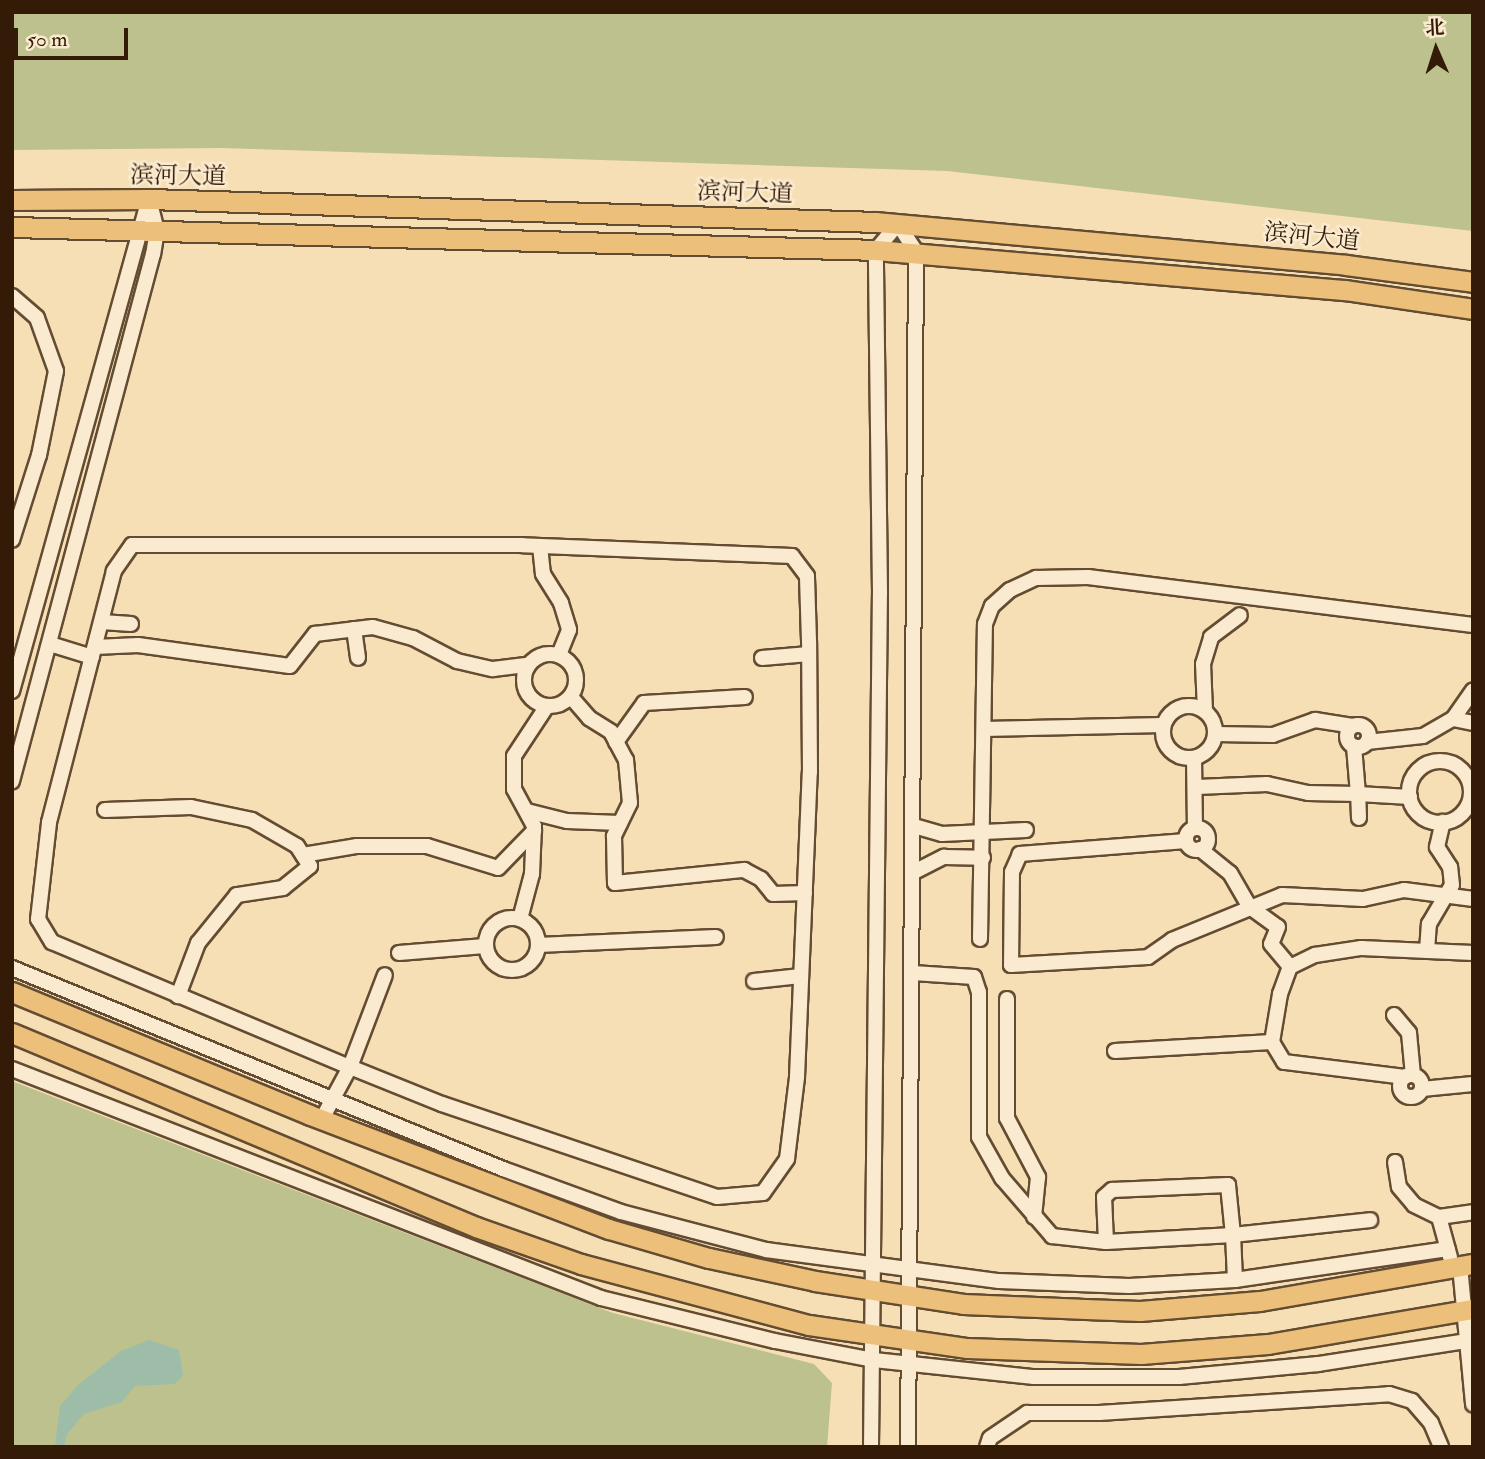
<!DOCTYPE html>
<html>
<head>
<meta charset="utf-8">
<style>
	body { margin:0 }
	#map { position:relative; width:1485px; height:1459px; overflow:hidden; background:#f7dfb5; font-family:"IM FELL Double Pica","Noto Serif SC",serif }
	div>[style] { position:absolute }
	.green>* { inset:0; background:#bdc18d }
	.water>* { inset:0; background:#9ebda8 }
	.roads { filter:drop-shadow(2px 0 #644c32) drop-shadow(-2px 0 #644c32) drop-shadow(0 2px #644c32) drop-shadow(0 -2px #644c32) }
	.minor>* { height:14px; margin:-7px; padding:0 7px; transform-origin:7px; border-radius:7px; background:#faeacf }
	.minor>.ring { margin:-7px; padding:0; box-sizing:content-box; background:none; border:14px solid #faeacf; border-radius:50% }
	.major>* { height:19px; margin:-9.5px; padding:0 9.5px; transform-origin:9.5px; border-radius:9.5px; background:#ecc07a }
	span { translate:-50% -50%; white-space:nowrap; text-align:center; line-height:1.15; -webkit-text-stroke:5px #faeacf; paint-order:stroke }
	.street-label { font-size:24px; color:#331b07 }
	.frame { position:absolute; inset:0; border:14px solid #331b07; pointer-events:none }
	.north { position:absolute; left:1401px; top:14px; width:70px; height:70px; -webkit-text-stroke:5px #faeacf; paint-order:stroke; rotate:357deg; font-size:19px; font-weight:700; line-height:28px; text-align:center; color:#331b07 }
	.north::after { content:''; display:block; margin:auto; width:24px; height:32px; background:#331b07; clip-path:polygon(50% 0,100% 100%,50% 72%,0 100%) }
	.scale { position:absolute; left:14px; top:28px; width:114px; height:32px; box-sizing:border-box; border:4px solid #331b07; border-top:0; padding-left:9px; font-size:21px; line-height:24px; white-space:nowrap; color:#331b07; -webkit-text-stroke:5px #faeacf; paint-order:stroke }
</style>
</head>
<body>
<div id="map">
	<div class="green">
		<div style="clip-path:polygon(12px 12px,1473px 12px,1473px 231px,947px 171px,221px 148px,12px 150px)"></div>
		<div style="clip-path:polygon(12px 1081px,613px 1313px,814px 1364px,832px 1383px,827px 1447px,12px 1447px)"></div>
	</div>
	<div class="water">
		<div style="clip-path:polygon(149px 1340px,179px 1350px,183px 1375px,175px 1384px,135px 1386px,122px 1402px,84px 1414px,67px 1434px,64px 1446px,55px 1446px,60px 1406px,78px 1385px,121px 1351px)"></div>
	</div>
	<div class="roads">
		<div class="minor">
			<div style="left:12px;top:296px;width:33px;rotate:41deg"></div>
			<div style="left:37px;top:318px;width:56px;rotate:70.3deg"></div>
			<div style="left:56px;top:371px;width:86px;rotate:101.4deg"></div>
			<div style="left:39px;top:455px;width:89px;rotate:107.6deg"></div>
			<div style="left:540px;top:546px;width:28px;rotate:84deg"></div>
			<div style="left:543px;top:574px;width:34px;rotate:58deg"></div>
			<div style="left:561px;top:603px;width:28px;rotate:73deg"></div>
			<div style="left:569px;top:630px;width:27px;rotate:112deg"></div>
			<div style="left:102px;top:622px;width:29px;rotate:4deg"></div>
			<div style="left:354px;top:629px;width:29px;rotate:82deg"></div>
			<div style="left:50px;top:644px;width:44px;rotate:17.2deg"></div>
			<div style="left:95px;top:647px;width:43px;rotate:-2.7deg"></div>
			<div style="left:138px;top:645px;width:153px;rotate:7.9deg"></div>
			<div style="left:290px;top:666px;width:41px;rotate:-52deg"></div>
			<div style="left:315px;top:634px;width:58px;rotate:-6.9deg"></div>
			<div style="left:373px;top:627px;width:41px;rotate:15.4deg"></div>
			<div style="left:413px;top:638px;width:50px;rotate:27.6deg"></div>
			<div style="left:457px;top:661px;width:37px;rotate:13deg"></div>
			<div style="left:493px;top:669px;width:35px;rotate:-7deg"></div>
			<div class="ring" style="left:524px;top:654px;width:38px;height:38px"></div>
			<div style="left:762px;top:658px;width:47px;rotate:-4.9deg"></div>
			<div style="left:12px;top:691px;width:511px;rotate:-74.44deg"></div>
			<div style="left:149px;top:199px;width:32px;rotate:76deg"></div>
			<div style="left:157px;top:230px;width:24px;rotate:99deg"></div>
			<div style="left:153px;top:254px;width:546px;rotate:104.98deg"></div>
			<div style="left:571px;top:697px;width:28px;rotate:49deg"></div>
			<div style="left:589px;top:718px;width:26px;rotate:32deg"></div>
			<div style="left:611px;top:732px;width:32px;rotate:62deg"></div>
			<div style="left:626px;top:760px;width:43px;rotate:84.7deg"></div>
			<div style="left:630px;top:803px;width:37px;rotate:116deg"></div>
			<div style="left:614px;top:836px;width:47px;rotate:88.8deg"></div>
			<div style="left:615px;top:883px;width:130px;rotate:-5.8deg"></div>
			<div style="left:744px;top:870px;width:19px;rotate:28deg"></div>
			<div style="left:761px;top:879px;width:19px;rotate:51deg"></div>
			<div style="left:773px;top:894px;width:32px;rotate:-2deg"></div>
			<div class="ring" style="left:1163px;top:706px;width:38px;height:38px"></div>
			<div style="left:1205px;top:711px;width:47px;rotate:-92.4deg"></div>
			<div style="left:1203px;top:664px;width:28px;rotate:-73deg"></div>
			<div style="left:1211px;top:637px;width:36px;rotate:-37deg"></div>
			<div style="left:1453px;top:719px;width:35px;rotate:-55deg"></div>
			<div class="ring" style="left:1347px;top:725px;width:8px;height:8px"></div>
			<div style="left:984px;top:729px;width:179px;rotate:-1.3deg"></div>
			<div style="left:1216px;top:734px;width:57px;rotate:1deg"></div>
			<div style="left:1273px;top:735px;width:45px;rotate:-19.7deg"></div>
			<div style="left:1315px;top:720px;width:38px;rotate:9deg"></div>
			<div style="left:616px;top:742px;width:48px;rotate:-54.3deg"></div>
			<div style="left:644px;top:703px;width:101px;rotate:-3.4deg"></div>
			<div style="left:1367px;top:742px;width:56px;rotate:-6.1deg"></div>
			<div style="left:1423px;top:736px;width:34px;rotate:-30deg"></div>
			<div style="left:1453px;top:719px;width:20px;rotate:11deg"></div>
			<div style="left:1194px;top:758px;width:70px;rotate:89.2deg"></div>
			<div class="ring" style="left:1409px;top:761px;width:48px;height:48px"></div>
			<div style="left:1197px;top:787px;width:70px;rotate:-2.5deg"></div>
			<div style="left:1267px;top:784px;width:42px;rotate:12.4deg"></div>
			<div style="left:1308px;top:793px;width:50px;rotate:1.1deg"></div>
			<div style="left:1358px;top:794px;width:48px;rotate:-94.8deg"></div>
			<div style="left:105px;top:810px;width:86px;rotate:-2deg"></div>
			<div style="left:191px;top:807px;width:62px;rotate:12deg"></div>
			<div style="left:252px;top:820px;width:52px;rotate:30deg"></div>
			<div style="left:297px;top:846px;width:24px;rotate:57deg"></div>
			<div style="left:310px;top:866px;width:35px;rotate:141deg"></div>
			<div style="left:283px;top:888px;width:47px;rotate:171.3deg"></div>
			<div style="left:237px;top:895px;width:62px;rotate:129.1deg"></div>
			<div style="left:198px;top:943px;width:57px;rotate:110.7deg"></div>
			<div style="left:527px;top:811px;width:41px;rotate:14deg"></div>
			<div style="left:567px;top:821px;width:53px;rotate:2.2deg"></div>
			<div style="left:1359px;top:818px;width:24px;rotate:-92deg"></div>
			<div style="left:1358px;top:794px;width:52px;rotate:3.3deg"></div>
			<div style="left:914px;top:826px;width:29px;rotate:16deg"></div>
			<div style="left:942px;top:834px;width:84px;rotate:-2.7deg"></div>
			<div class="ring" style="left:1186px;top:828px;width:8px;height:8px"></div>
			<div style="left:1186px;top:841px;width:167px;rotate:175.5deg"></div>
			<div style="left:1020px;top:854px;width:20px;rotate:114deg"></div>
			<div style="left:1012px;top:872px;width:93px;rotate:90.6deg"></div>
			<div style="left:1011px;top:965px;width:137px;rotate:-3.3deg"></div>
			<div style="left:1148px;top:957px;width:29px;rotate:-35deg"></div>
			<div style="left:1172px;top:940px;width:119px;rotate:-22.2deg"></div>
			<div style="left:1282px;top:895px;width:81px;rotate:2.8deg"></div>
			<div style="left:1363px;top:899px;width:42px;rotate:-12.4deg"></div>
			<div style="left:1404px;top:890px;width:70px;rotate:7.4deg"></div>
			<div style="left:1200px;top:849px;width:38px;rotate:39deg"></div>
			<div style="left:1230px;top:873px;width:39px;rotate:60deg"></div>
			<div style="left:1250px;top:907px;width:34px;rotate:36deg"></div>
			<div style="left:1278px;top:927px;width:18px;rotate:112deg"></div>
			<div style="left:1271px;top:944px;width:30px;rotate:50deg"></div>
			<div style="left:303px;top:855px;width:55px;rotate:-9.5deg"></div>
			<div style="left:357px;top:846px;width:70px"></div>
			<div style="left:427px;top:846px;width:74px;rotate:17.2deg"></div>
			<div style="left:498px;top:868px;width:52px;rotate:-45.8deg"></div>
			<div style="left:914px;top:872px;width:34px;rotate:-27deg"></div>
			<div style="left:944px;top:857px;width:39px;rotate:1deg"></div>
			<div class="ring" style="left:486px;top:918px;width:38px;height:38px"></div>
			<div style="left:520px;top:919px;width:47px;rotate:-75.1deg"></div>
			<div style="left:532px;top:874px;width:48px;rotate:-87.6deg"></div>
			<div style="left:534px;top:826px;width:42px;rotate:-118.4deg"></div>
			<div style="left:514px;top:789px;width:33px;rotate:-90deg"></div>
			<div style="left:514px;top:756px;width:60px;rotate:-56.6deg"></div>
			<div style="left:980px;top:939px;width:315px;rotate:-89.1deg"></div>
			<div style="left:985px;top:624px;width:19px;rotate:-69deg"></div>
			<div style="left:992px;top:606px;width:24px;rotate:-42deg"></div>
			<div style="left:1010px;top:590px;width:29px;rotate:-25deg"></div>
			<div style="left:1036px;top:578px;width:52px;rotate:-1.1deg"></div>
			<div style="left:1088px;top:577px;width:388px;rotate:7.1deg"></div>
			<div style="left:538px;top:945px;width:178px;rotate:-2.6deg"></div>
			<div style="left:1427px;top:951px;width:27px;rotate:-86deg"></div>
			<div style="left:1429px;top:924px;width:45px;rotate:-59.5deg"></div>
			<div style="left:1452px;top:885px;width:18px;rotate:-96deg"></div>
			<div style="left:1450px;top:867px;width:24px;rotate:-123deg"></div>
			<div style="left:1437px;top:847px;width:26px;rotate:-77deg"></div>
			<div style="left:399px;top:953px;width:86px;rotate:-4.7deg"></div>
			<div style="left:12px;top:968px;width:531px;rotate:22.26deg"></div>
			<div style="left:503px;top:1169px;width:126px;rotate:20deg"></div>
			<div style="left:621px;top:1212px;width:150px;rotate:14.7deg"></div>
			<div style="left:766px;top:1250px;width:235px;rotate:7.6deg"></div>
			<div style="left:999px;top:1281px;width:130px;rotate:2.2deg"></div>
			<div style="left:1129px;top:1286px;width:106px;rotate:-3.2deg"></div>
			<div style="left:1235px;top:1280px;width:215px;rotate:-8.3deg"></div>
			<div style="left:913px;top:973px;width:61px;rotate:3.8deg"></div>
			<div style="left:974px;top:977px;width:16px;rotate:72deg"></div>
			<div style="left:979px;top:992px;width:145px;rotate:90deg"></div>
			<div style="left:979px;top:1137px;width:47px;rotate:60.7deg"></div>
			<div style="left:1002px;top:1178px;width:77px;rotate:49.2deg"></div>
			<div style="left:1052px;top:1236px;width:54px;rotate:6.3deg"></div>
			<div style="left:754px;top:981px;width:47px;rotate:-6.1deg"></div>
			<div style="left:1007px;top:999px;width:119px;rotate:90deg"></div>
			<div style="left:1007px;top:1118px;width:67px;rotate:62.3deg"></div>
			<div style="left:1038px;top:1177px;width:40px;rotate:95.7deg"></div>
			<div style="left:1394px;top:1015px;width:23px;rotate:50deg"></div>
			<div style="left:1409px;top:1033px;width:42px;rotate:84.6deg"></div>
			<div style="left:1115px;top:1051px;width:157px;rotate:-3.3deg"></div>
			<div style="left:12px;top:1069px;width:632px;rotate:21.25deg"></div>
			<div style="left:601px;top:1298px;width:179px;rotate:13.9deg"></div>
			<div style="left:775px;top:1341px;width:101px;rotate:10.9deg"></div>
			<div style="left:874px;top:1360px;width:161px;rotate:6.1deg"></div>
			<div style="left:1034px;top:1377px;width:145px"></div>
			<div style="left:1179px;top:1377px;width:140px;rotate:-5.3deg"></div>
			<div style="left:1318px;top:1364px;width:157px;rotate:-8.8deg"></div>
			<div class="ring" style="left:1400px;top:1075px;width:8px;height:8px"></div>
			<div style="left:1405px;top:1077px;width:122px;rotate:-172.9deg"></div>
			<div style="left:1284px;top:1062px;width:23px;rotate:-121deg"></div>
			<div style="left:1272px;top:1042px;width:49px;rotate:-80.5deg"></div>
			<div style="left:1280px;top:994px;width:29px;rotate:-70deg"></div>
			<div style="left:1290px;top:967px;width:28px;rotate:-26deg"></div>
			<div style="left:1315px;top:955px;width:47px;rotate:-8.7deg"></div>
			<div style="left:1361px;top:948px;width:112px;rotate:2.6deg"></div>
			<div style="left:1422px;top:1089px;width:51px;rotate:-5.6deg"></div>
			<div style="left:322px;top:1119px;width:59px;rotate:-61.7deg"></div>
			<div style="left:350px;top:1067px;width:99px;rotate:21.9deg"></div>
			<div style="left:442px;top:1104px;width:290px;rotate:18.7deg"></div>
			<div style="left:717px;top:1197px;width:46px;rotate:-5deg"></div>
			<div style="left:763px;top:1193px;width:42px;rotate:-54.8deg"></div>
			<div style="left:787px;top:1159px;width:83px;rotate:-83deg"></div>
			<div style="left:797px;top:1077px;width:305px;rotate:-87.6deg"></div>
			<div style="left:810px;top:772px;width:131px;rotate:-90.4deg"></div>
			<div style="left:809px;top:641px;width:65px;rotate:-91.8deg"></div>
			<div style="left:807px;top:576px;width:25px;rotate:-127deg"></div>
			<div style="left:792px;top:556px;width:270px;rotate:-177.7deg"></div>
			<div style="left:522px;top:545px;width:390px;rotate:180deg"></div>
			<div style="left:132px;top:545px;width:32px;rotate:125deg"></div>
			<div style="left:114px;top:571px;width:260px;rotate:104.5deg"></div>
			<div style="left:49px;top:823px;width:97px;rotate:96.5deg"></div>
			<div style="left:38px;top:919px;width:27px;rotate:59deg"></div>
			<div style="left:52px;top:942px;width:323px;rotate:22.8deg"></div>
			<div style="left:350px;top:1067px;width:98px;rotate:-69.2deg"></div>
			<div style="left:1395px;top:1162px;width:25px;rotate:81deg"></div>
			<div style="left:1399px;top:1187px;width:23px;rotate:50deg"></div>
			<div style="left:1414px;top:1205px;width:28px;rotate:26deg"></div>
			<div style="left:1228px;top:1185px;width:50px;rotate:84.3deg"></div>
			<div style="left:1233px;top:1235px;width:127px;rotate:176.8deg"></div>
			<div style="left:1106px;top:1242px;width:45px;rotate:-92.5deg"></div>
			<div style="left:1104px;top:1197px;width:11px;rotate:-41deg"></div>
			<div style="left:1112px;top:1190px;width:116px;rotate:-2.5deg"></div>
			<div style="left:1450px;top:1257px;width:41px;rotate:-105.4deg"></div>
			<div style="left:1439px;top:1217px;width:34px;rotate:-8deg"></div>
			<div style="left:1460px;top:1266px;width:139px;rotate:84.6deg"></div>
			<div style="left:1235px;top:1280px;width:45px;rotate:-92.5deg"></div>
			<div style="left:1233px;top:1235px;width:138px;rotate:-6.2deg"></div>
			<div style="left:871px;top:1447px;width:854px;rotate:-89.4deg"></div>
			<div style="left:880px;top:593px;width:343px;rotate:-90.7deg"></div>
			<div style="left:876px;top:250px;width:34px;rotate:-50deg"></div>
			<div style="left:898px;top:224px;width:33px;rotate:57deg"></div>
			<div style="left:916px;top:252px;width:1195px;rotate:90.38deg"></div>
			<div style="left:987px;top:1447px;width:9px;rotate:-72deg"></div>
			<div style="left:990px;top:1438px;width:45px;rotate:-34deg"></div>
			<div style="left:1027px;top:1413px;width:72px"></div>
			<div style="left:1099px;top:1413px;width:291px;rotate:-3.7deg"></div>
			<div style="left:1389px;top:1394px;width:24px;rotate:17deg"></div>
			<div style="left:1412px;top:1401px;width:29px;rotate:49deg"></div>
			<div style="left:1431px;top:1423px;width:26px;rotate:67deg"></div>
		</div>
		<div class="major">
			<div style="left:12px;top:200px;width:137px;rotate:-0.4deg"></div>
			<div style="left:149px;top:199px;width:727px;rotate:1.81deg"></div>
			<div style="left:876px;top:222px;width:472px;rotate:5.2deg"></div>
			<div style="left:1346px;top:265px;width:128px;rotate:7.6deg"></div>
			<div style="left:12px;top:227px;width:864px;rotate:1.52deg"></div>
			<div style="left:876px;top:250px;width:471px;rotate:4.9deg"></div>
			<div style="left:1345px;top:290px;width:129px;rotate:8.4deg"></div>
			<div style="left:12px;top:992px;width:322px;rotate:22.4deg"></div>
			<div style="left:310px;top:1115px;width:320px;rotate:20.9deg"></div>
			<div style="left:609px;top:1229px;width:104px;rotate:16.2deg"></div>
			<div style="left:709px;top:1258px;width:108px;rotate:12.2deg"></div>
			<div style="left:815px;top:1281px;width:150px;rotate:8.8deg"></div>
			<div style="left:963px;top:1304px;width:177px;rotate:2.3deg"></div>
			<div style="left:1140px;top:1311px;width:120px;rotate:-4.8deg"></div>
			<div style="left:1260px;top:1301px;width:216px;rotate:-9.9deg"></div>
			<div style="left:12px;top:1033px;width:503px;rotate:22.69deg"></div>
			<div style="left:476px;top:1227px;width:111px;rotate:19.4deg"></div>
			<div style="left:581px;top:1264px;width:236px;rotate:15deg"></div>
			<div style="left:809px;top:1325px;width:160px;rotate:8.3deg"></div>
			<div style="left:967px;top:1348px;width:174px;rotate:2deg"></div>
			<div style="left:1141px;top:1354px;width:127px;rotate:-4.5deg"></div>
			<div style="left:1268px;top:1344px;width:208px;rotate:-9.7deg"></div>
		</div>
	</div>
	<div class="street-label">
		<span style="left:178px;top:176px;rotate:1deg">滨河大道</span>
		<span style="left:745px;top:193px;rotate:2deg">滨河大道</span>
		<span style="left:1312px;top:237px;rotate:6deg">滨河大道</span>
	</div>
	<div class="frame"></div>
	<div class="north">北</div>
	<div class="scale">50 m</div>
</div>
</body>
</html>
